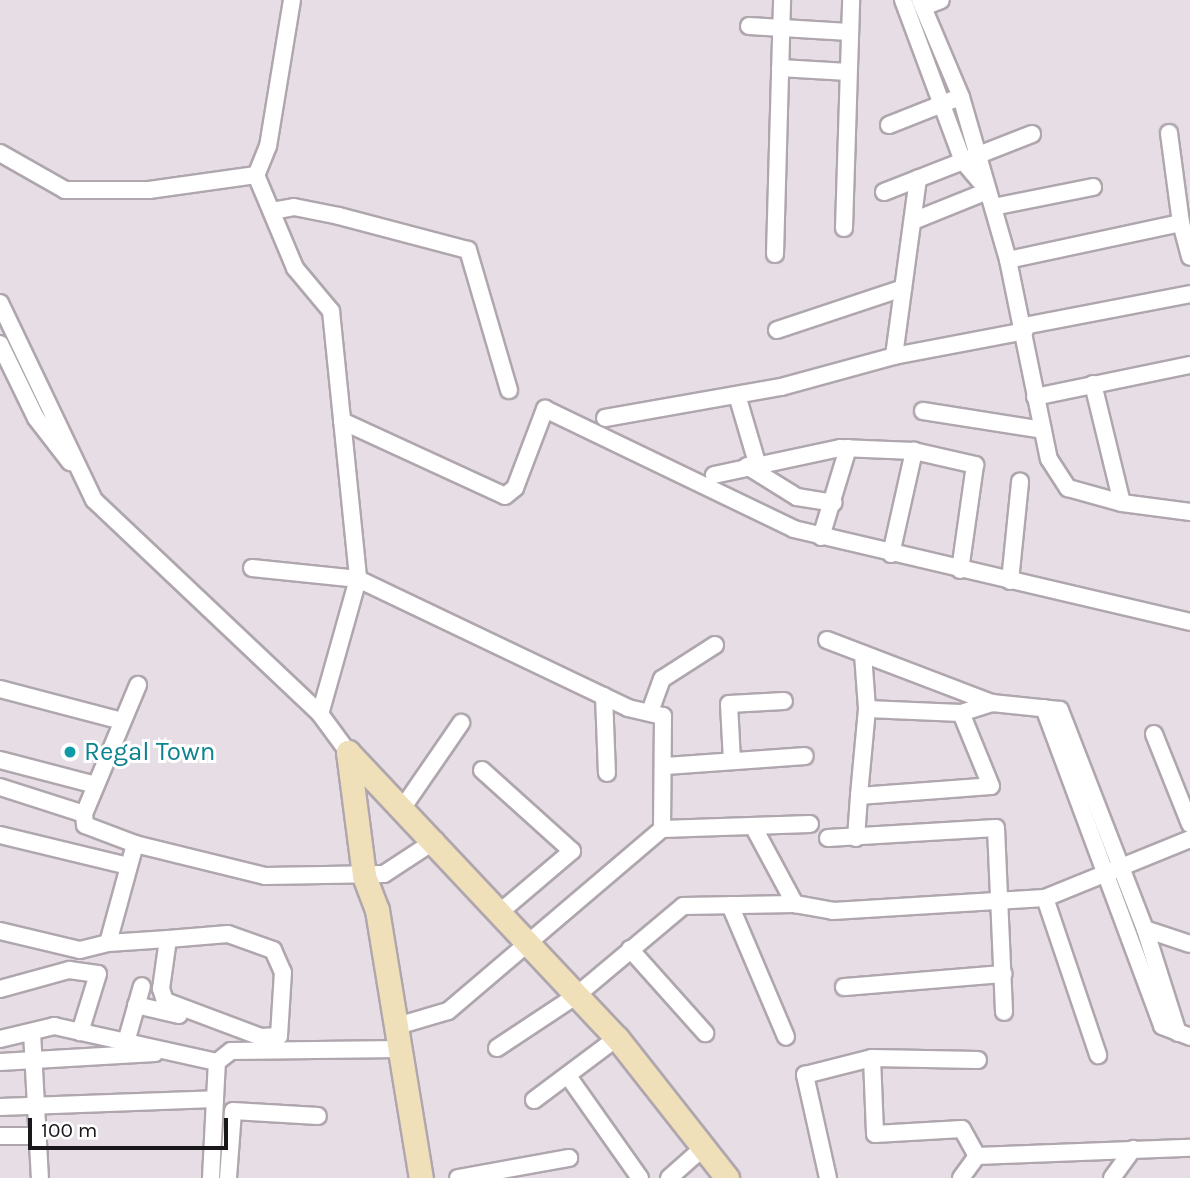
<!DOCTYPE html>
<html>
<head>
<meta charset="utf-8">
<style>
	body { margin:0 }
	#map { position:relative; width:1190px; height:1178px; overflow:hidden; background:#e6dde5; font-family:Karla,sans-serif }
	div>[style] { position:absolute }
	.roads { filter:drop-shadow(2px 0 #afa6ae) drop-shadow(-2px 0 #afa6ae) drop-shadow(0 2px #afa6ae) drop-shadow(0 -2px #afa6ae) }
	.street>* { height:16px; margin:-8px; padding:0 8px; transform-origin:8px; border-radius:8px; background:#fff }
	.secondary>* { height:23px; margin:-11.5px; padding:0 11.5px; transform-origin:11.5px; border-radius:11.5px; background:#f0e0b9 }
	.dots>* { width:19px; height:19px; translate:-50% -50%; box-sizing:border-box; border:4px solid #fff; border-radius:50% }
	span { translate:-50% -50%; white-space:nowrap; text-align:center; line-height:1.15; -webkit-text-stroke:6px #fff; paint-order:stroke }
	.culture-label { font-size:26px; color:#0d838f }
	.left { translate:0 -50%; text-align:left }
	.scale { position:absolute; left:28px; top:1118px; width:200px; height:32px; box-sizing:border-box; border:4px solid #1a171a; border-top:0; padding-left:9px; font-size:21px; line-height:24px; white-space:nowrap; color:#1a171a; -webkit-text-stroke:5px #fff; paint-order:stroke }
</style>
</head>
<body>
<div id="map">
	<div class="roads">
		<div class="street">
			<div style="left:292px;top:0;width:148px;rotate:99.3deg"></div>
			<div style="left:268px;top:146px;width:31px;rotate:112deg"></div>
			<div style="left:256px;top:175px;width:101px;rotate:67.2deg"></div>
			<div style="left:295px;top:268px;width:56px;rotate:50.1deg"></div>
			<div style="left:331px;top:311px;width:269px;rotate:84.2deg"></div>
			<div style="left:358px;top:579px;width:140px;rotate:105.7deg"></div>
			<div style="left:903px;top:0;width:172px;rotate:69.6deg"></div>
			<div style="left:963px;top:161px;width:26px;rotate:50deg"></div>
			<div style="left:920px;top:0;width:105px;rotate:67.1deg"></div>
			<div style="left:961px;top:97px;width:170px;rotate:73.9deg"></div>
			<div style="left:1008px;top:260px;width:203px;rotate:78.4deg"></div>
			<div style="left:1049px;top:459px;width:35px;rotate:57deg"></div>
			<div style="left:1068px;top:488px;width:56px;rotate:15.5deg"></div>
			<div style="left:923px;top:7px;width:19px;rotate:-21deg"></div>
			<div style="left:749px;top:26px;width:100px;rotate:3.4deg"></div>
			<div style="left:780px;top:68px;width:68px;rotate:3.4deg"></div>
			<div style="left:889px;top:125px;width:68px;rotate:-21.6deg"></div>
			<div style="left:1169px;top:133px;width:91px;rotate:82.4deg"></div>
			<div style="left:0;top:153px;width:75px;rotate:29.6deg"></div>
			<div style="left:65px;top:190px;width:84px"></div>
			<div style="left:149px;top:190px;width:108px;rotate:-8deg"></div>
			<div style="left:884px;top:192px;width:159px;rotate:-21.4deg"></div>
			<div style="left:993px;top:207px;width:102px;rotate:-11.3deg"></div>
			<div style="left:272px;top:211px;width:22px;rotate:-10deg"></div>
			<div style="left:294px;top:207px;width:46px;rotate:11.3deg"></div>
			<div style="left:339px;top:216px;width:133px;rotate:14.8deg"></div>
			<div style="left:468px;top:250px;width:146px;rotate:73.7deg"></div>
			<div style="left:913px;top:221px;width:78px;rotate:-21.9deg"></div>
			<div style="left:844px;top:228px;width:228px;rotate:-88.2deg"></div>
			<div style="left:775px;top:254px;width:254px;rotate:-88.4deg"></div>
			<div style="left:1008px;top:260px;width:177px;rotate:-12.1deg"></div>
			<div style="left:1181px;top:223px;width:35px;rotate:75deg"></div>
			<div style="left:0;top:303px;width:218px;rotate:64.5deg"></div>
			<div style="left:94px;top:500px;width:311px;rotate:43.4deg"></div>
			<div style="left:320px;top:714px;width:47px;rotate:53.6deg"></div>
			<div style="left:1024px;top:326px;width:169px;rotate:-10.9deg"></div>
			<div style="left:777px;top:330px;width:133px;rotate:-18.4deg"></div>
			<div style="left:0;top:344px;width:82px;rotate:64.1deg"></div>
			<div style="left:36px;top:418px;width:56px;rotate:52.3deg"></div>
			<div style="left:894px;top:356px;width:179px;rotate:-82.3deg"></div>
			<div style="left:1093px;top:384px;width:122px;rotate:76.3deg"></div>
			<div style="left:1122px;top:503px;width:69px;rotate:7.5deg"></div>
			<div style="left:737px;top:395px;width:71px;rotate:73.6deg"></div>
			<div style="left:1035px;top:397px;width:158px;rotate:-11.7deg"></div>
			<div style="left:923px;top:411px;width:121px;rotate:9deg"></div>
			<div style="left:605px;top:418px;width:179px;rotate:-10deg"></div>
			<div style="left:781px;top:387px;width:117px;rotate:-15.3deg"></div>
			<div style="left:894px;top:356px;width:133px;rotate:-10.8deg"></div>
			<div style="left:342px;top:421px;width:179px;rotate:24.7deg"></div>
			<div style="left:505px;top:496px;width:13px;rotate:-39deg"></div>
			<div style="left:515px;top:488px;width:85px;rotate:-69.2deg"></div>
			<div style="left:545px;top:409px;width:276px;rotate:25.7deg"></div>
			<div style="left:794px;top:529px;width:407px;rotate:13.2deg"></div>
			<div style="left:747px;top:466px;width:59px;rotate:31.8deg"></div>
			<div style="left:797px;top:497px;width:37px;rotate:9deg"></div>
			<div style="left:714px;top:475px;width:129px;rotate:-12.1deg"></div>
			<div style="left:840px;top:448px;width:74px;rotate:2.3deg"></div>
			<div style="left:821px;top:537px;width:93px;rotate:-73.1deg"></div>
			<div style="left:891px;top:554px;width:106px;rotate:-77.4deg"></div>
			<div style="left:914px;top:451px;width:63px;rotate:12.9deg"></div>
			<div style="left:975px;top:465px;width:106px;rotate:98.1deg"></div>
			<div style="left:252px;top:568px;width:107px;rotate:5.9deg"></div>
			<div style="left:358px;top:579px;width:299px;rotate:25.5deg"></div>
			<div style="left:628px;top:708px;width:36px;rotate:13deg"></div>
			<div style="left:663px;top:716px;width:113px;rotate:90.5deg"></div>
			<div style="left:662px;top:829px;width:281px;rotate:139.6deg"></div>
			<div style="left:448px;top:1011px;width:53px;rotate:163.6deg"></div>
			<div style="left:1010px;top:581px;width:100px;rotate:-84.2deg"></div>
			<div style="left:827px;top:640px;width:177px;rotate:20.9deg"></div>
			<div style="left:992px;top:703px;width:68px;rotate:5.9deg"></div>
			<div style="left:1060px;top:710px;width:235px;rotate:68.8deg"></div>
			<div style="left:1145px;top:929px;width:109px;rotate:72.4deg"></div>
			<div style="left:863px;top:654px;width:55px;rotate:85.8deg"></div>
			<div style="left:867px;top:709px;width:87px;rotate:95.3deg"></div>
			<div style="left:859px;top:796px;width:132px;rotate:-4.3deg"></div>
			<div style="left:991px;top:786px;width:79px;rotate:-112.3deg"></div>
			<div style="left:0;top:689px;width:126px;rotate:14.7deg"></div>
			<div style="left:604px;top:696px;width:77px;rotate:87.8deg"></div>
			<div style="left:1044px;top:708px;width:339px;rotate:69.6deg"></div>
			<div style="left:1162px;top:1026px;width:30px;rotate:21deg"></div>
			<div style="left:651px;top:709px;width:32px;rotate:-70deg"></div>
			<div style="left:662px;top:679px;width:63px;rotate:-32.7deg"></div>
			<div style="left:867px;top:709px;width:94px;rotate:2.4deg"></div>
			<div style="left:961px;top:713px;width:33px;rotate:-18deg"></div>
			<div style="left:1154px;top:734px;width:97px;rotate:68.2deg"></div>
			<div style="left:0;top:760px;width:99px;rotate:14.6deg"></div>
			<div style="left:732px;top:761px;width:57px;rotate:-93deg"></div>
			<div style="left:729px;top:704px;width:55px;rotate:-3.1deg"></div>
			<div style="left:667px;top:766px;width:138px;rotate:-4.1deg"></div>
			<div style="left:482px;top:770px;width:121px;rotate:42deg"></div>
			<div style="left:572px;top:851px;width:94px;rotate:139.7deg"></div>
			<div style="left:0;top:787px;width:88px;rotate:17.8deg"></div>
			<div style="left:84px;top:814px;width:11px;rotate:85deg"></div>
			<div style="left:85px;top:825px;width:53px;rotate:20.8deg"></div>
			<div style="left:135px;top:844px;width:134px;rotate:13.8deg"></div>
			<div style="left:265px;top:876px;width:119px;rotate:-1deg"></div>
			<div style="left:384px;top:874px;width:62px;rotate:-33.2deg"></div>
			<div style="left:404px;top:806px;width:101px;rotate:-55.5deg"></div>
			<div style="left:84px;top:814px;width:140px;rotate:-67.3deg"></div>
			<div style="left:753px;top:826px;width:89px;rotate:61.7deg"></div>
			<div style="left:662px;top:829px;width:148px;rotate:-1.9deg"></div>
			<div style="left:0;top:835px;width:132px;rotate:13.6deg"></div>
			<div style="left:828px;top:838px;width:168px;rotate:-3.4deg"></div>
			<div style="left:996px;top:828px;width:184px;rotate:87.5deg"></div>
			<div style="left:856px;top:838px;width:42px;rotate:-85.9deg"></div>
			<div style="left:1045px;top:898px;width:166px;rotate:71.3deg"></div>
			<div style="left:730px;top:905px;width:143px;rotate:67deg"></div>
			<div style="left:1145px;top:929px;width:47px;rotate:18.4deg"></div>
			<div style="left:0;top:931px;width:82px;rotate:13.4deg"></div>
			<div style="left:80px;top:950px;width:29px;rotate:-14deg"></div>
			<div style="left:108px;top:943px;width:103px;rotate:-74.7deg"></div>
			<div style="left:108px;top:943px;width:60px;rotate:-3.8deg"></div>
			<div style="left:168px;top:939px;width:60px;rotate:-4.8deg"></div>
			<div style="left:228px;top:934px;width:48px;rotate:19.6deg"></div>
			<div style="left:273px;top:950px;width:24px;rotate:66deg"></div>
			<div style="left:283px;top:972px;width:64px;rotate:93.6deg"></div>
			<div style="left:279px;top:1036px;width:18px;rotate:177deg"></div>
			<div style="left:261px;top:1037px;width:103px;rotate:-159.4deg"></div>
			<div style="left:165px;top:1001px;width:13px;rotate:-108deg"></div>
			<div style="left:161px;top:989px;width:50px;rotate:-82deg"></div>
			<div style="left:630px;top:949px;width:113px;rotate:48.2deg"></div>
			<div style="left:844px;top:987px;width:160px;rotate:-4.7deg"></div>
			<div style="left:0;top:989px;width:72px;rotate:-15.4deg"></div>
			<div style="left:69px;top:970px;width:29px;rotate:8deg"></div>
			<div style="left:98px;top:974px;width:61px;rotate:107.2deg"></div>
			<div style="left:136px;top:1005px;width:44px;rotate:13.1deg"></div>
			<div style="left:32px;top:1032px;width:146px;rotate:86.9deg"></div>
			<div style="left:0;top:1039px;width:56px;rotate:-13.5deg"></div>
			<div style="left:54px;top:1026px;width:167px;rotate:12.5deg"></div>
			<div style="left:126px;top:1042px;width:58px;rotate:-74.1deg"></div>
			<div style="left:497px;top:1048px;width:96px;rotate:-33.5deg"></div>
			<div style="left:577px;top:995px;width:138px;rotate:-40deg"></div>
			<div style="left:683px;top:906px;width:112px;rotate:-1deg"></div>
			<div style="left:795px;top:904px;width:39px;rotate:10deg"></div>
			<div style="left:833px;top:911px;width:212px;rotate:-3.5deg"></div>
			<div style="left:1045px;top:898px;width:157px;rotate:-22.1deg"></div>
			<div style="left:872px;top:1058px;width:76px;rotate:87.7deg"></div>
			<div style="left:875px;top:1134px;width:87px;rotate:-3.3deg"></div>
			<div style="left:962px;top:1129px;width:31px;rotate:61deg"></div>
			<div style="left:0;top:1062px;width:155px;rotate:-3.3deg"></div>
			<div style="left:568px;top:1076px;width:125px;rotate:54.8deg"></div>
			<div style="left:534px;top:1100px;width:104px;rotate:-36.8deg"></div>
			<div style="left:0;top:1107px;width:215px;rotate:-2.1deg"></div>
			<div style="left:215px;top:1099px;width:37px;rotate:-87deg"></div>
			<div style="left:217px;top:1062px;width:18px;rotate:-38deg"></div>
			<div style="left:231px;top:1051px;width:170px;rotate:-0.7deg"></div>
			<div style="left:0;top:1136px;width:38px"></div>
			<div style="left:211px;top:1178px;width:79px;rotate:-87.1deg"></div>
			<div style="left:228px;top:1178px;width:67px;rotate:-85.7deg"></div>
			<div style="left:233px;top:1111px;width:85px;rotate:3.4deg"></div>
			<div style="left:458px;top:1178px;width:113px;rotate:-10.2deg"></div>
			<div style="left:669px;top:1178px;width:47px;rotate:-41.5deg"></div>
			<div style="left:828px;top:1178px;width:106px;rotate:-102.6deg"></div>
			<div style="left:805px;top:1075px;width:69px;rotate:-14.2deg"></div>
			<div style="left:872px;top:1058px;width:106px;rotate:1.1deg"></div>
			<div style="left:961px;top:1178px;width:27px;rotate:-54deg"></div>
			<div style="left:977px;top:1156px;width:213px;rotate:-2.2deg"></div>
			<div style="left:1112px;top:1178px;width:36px;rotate:-54deg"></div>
		</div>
		<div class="secondary">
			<div style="left:348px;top:752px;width:393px;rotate:46.8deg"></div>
			<div style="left:617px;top:1038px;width:178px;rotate:51.8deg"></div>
			<div style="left:348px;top:752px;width:125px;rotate:82.6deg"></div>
			<div style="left:364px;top:876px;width:36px;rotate:69deg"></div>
			<div style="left:377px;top:910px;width:272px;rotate:80.7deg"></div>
		</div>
	</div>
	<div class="dots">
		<div style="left:70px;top:752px;background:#0f9aa8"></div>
	</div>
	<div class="culture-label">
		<span class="left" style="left:84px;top:752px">Regal Town</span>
	</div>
	<div class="scale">100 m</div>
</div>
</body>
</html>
